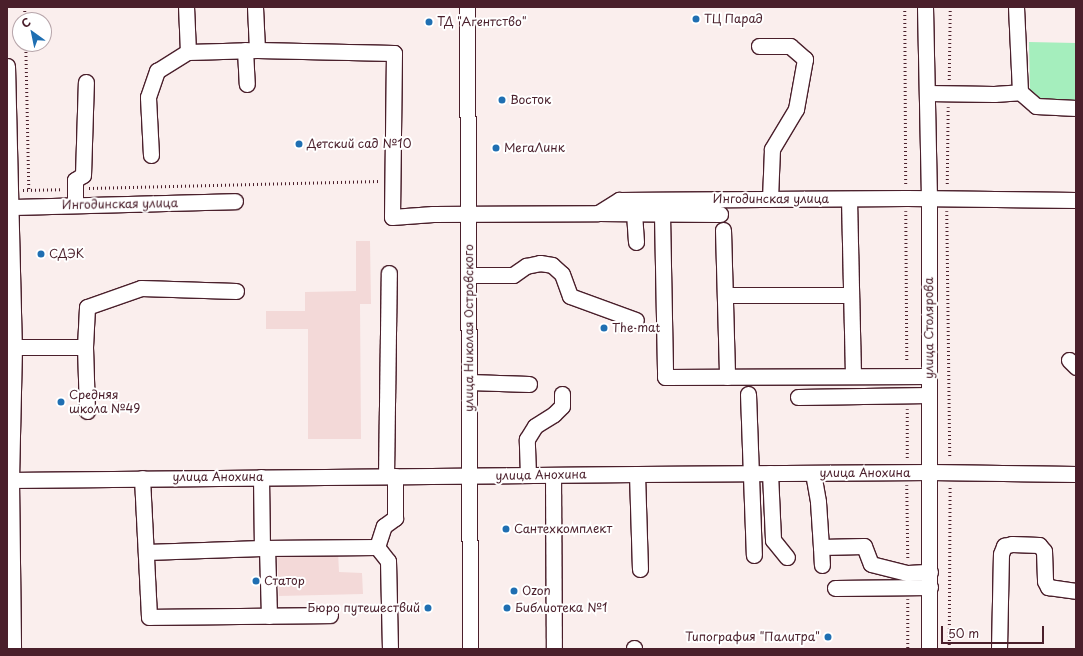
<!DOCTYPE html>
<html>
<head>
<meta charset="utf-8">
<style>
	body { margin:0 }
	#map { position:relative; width:1083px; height:656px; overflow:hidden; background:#faeeed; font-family:"Playpen Sans",sans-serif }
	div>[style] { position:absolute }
	.built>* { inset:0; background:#f3d9d8 }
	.green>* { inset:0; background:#a5eebd }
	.path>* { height:2.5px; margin-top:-1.25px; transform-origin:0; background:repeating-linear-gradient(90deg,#4a1f2b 0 1px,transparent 0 4px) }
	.roads { filter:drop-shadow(1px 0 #4a1f2b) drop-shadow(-1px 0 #4a1f2b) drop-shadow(0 1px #4a1f2b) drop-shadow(0 -1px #4a1f2b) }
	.minor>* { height:15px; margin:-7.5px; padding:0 7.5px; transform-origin:7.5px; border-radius:7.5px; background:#fff }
	.dots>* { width:11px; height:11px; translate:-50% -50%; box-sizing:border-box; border:2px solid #fff; border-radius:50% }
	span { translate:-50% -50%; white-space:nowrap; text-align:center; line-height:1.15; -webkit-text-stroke:4px #fff; paint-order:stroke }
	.poi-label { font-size:12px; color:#4a1f2b }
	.left { translate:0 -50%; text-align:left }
	.right { translate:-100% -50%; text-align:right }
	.street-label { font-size:12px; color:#4a1f2b }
	.frame { position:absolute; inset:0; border:8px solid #4a1f2b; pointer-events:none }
	.north { position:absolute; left:12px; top:12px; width:40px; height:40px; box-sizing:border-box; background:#fff; border:1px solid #b7a5aa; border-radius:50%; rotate:327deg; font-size:11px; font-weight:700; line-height:16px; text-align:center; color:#4a1f2b }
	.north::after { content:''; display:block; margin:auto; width:14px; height:18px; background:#1f6fb2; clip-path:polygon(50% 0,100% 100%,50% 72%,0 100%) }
	.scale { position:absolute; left:941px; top:626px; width:103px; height:18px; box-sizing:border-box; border:2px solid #4a1f2b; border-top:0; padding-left:5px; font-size:12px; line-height:14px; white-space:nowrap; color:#4a1f2b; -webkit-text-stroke:3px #fff; paint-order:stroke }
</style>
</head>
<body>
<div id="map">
	<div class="built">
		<div style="clip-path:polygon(356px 241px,370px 241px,371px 304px,360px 304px,361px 439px,308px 439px,308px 329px,266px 329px,266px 311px,305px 311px,305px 292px,356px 291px)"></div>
		<div style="clip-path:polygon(277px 552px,338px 552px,339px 572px,362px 573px,363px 594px,279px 596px)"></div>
	</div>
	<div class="green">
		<div style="clip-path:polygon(1029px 42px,1076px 43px,1076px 101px,1038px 99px,1030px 91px)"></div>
	</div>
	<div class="path">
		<div style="left:25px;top:7px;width:13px;rotate:90deg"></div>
		<div style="left:905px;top:7px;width:177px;rotate:89.7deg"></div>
		<div style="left:26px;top:44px;width:145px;rotate:88.8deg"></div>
		<div style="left:949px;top:80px;width:73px;rotate:-89.2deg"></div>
		<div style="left:947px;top:184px;width:77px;rotate:-89.3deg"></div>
		<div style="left:89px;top:188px;width:291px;rotate:-1.4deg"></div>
		<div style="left:23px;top:190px;width:39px;rotate:-1deg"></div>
		<div style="left:906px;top:211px;width:151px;rotate:89.6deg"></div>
		<div style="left:947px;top:211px;width:247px;rotate:89.3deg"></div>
		<div style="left:907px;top:458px;width:49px;rotate:-90deg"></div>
		<div style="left:907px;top:485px;width:73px;rotate:89.2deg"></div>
		<div style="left:908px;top:599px;width:50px;rotate:90deg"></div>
		<div style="left:949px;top:649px;width:164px;rotate:-89.7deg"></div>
	</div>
	<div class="roads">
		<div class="minor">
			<div style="left:255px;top:7px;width:43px;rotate:87.3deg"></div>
			<div style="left:257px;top:50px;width:137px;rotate:1.3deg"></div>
			<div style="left:394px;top:53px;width:164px;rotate:90.7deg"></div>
			<div style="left:392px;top:217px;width:41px;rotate:-4.2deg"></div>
			<div style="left:433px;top:214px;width:165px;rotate:-0.3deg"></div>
			<div style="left:598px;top:213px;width:25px;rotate:-32deg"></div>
			<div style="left:619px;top:200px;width:287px;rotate:-0.4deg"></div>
			<div style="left:906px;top:198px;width:170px;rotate:0.7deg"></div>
			<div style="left:467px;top:7px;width:642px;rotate:89.73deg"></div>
			<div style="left:925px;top:7px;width:192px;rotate:88.8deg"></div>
			<div style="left:929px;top:199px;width:450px;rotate:90deg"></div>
			<div style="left:1016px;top:7px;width:85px;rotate:87.3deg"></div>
			<div style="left:759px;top:46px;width:31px"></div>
			<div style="left:790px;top:46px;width:20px;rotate:41deg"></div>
			<div style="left:805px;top:59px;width:51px;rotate:100.2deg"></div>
			<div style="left:796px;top:109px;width:47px;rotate:121deg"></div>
			<div style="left:772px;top:149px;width:50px;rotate:92.3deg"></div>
			<div style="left:245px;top:50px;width:34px;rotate:87deg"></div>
			<div style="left:188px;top:52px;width:69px;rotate:-1.7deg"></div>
			<div style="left:7px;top:66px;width:281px;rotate:88.6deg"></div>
			<div style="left:14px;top:347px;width:133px;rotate:91.3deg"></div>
			<div style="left:11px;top:480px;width:169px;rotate:89.3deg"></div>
			<div style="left:927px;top:93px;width:67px;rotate:0.9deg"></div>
			<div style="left:994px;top:94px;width:26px;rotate:-4deg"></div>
			<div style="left:1020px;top:92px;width:21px;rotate:41deg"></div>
			<div style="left:1036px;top:106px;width:40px;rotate:2.9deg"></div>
			<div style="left:151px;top:155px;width:58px;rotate:-93deg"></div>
			<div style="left:148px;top:97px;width:28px;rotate:-71deg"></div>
			<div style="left:157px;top:71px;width:36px;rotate:-32deg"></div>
			<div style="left:188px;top:52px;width:45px;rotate:-92.5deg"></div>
			<div style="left:849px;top:199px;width:177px;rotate:88.7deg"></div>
			<div style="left:75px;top:205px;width:25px;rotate:-90deg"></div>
			<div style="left:75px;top:180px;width:9px;rotate:-32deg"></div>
			<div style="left:83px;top:175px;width:93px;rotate:-88.2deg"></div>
			<div style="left:7px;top:210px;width:5px;rotate:-37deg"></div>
			<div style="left:11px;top:207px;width:224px;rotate:-1.5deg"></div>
			<div style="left:598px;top:213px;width:122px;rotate:0.5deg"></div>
			<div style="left:634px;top:213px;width:29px;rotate:86deg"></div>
			<div style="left:662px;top:214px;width:163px;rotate:88.9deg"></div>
			<div style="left:665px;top:377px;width:264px;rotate:-0.2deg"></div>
			<div style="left:723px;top:230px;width:147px;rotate:88.4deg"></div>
			<div style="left:469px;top:275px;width:44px"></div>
			<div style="left:513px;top:275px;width:16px;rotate:-35deg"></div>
			<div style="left:526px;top:266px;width:14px;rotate:-12deg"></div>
			<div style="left:540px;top:263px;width:12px;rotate:9deg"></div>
			<div style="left:552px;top:265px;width:13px;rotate:42deg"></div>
			<div style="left:562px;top:274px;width:23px;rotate:70deg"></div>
			<div style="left:570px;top:296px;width:70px;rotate:20deg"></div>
			<div style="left:725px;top:295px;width:125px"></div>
			<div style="left:14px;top:347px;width:71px"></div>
			<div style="left:85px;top:347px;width:40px;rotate:-87.1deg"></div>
			<div style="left:87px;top:307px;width:57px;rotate:-19.4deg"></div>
			<div style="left:141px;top:288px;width:95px;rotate:1.8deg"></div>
			<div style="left:85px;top:347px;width:64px;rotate:88.2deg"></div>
			<div style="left:1069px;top:360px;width:10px;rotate:45deg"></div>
			<div style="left:469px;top:382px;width:60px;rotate:1.9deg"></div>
			<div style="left:748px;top:394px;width:161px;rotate:87.9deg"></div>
			<div style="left:798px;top:397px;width:131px;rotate:-0.9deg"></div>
			<div style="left:770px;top:473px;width:67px;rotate:87.4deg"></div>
			<div style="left:773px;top:540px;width:22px;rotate:51deg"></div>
			<div style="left:813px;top:473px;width:29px;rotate:80deg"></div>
			<div style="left:818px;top:502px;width:45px;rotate:86.2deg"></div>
			<div style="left:821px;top:547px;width:43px;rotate:-1.3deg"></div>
			<div style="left:864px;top:546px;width:19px;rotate:69deg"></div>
			<div style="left:871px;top:564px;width:38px;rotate:14deg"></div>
			<div style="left:908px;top:573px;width:22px;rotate:-3deg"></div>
			<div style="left:637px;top:474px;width:95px;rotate:88.2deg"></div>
			<div style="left:528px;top:475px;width:36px;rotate:-92deg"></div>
			<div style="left:527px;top:439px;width:15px;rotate:-58deg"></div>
			<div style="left:535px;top:426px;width:22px;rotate:-32deg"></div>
			<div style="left:554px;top:414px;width:11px;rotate:-45deg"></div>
			<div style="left:562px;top:406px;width:12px;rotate:-90deg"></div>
			<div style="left:553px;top:475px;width:174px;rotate:89.7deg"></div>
			<div style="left:386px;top:476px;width:203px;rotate:-89.2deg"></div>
			<div style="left:261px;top:477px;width:71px;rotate:89.2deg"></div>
			<div style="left:262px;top:548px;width:115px;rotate:-0.5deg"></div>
			<div style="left:142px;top:478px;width:139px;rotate:87.1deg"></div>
			<div style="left:149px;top:617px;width:181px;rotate:-0.6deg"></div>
			<div style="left:7px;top:480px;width:630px;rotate:-0.55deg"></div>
			<div style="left:637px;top:474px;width:293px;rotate:-0.4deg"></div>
			<div style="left:930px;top:472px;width:146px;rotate:0.8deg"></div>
			<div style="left:821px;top:547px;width:18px;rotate:87deg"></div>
			<div style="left:267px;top:548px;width:68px;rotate:88.3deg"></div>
			<div style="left:146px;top:552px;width:116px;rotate:-2deg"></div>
			<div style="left:835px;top:588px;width:95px;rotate:-0.6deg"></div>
			<div style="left:634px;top:648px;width:1px;rotate:90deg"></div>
			<div style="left:390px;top:649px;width:88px;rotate:-91.3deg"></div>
			<div style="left:388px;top:561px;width:18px;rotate:-128deg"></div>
			<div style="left:377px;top:547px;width:22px;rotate:-72deg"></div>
			<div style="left:384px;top:526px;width:14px;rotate:-36deg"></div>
			<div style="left:395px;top:518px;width:42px;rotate:-90deg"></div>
			<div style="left:999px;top:649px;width:95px;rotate:-88.8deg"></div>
			<div style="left:1001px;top:554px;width:9px;rotate:-69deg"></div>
			<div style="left:1004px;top:546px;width:8px;rotate:-14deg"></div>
			<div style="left:1012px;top:544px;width:27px;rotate:2deg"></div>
			<div style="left:1039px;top:545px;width:8px;rotate:50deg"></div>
			<div style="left:1044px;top:551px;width:30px;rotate:88deg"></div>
			<div style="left:1045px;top:581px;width:7px;rotate:63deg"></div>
			<div style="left:1048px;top:587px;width:28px;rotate:8deg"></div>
		</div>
	</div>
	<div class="dots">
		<div style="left:696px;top:19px;background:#1f6fb2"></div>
		<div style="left:429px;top:22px;background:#1f6fb2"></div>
		<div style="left:502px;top:100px;background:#1f6fb2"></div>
		<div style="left:299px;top:144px;background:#1f6fb2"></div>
		<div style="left:496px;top:148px;background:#1f6fb2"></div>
		<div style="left:41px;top:254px;background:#1f6fb2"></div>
		<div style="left:604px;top:328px;background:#1f6fb2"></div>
		<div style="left:61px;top:402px;background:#1f6fb2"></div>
		<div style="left:506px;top:529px;background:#1f6fb2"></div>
		<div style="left:256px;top:581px;background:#1f6fb2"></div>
		<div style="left:514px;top:591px;background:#1f6fb2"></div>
		<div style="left:428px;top:608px;background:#1f6fb2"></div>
		<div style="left:507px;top:608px;background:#1f6fb2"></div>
		<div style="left:828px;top:637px;background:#1f6fb2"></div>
	</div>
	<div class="poi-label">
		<span class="left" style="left:704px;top:19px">ТЦ Парад</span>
		<span class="left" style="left:437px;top:22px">ТД "Агентство"</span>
		<span class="left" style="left:510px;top:100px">Восток</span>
		<span class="left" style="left:307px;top:144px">Детский сад №10</span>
		<span class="left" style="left:504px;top:148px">МегаЛинк</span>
		<span class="left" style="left:49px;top:254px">СДЭК</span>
		<span class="left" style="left:612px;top:328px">The mat</span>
		<span class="left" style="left:69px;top:402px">Средняя<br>школа №49</span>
		<span class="left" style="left:514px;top:529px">Сантехкомплект</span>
		<span class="left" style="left:264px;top:581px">Статор</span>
		<span class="left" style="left:522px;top:591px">Ozon</span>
		<span class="right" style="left:420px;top:608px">Бюро путешествий</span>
		<span class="left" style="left:515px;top:608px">Библиотека №1</span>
		<span class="right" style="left:820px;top:637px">Типография "Палитра"</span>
	</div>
	<div class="street-label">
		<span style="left:771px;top:199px">Ингодинская улица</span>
		<span style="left:120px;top:204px;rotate:-1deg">Ингодинская улица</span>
		<span style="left:469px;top:328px;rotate:-90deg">улица Николая Островского</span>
		<span style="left:929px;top:328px;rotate:-90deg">улица Столярова</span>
		<span style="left:865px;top:473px">улица Анохина</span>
		<span style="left:541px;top:475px;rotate:-1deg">улица Анохина</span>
		<span style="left:218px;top:477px">улица Анохина</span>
	</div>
	<div class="frame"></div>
	<div class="north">С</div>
	<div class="scale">50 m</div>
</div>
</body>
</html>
